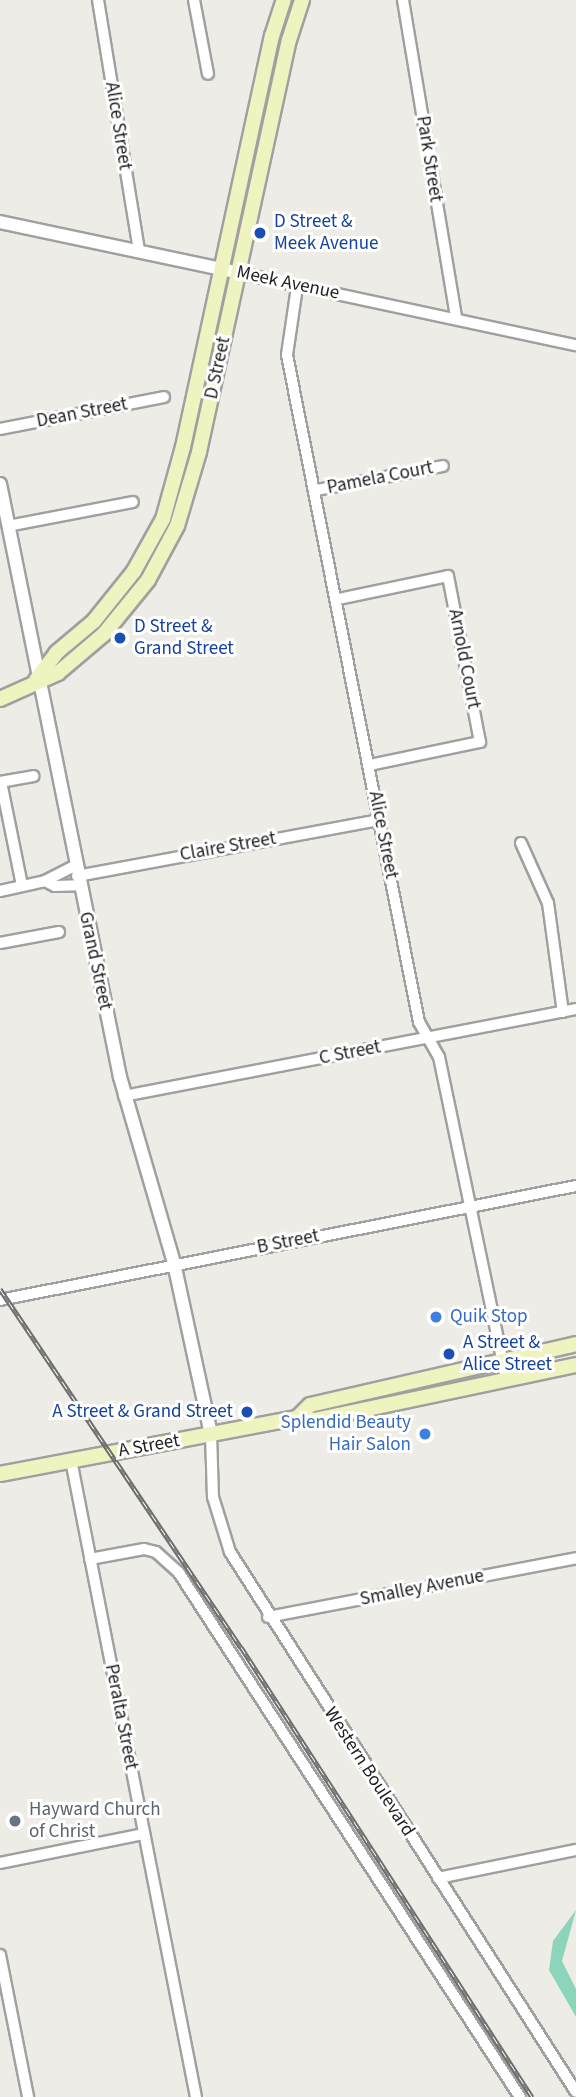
<!DOCTYPE html>
<html>
<head>
<meta charset="utf-8">
<style>
	body { margin:0 }
	#map { position:relative; width:576px; height:2097px; overflow:hidden; background:#eeece6; font-family:"Source Sans 3",sans-serif }
	div>[style] { position:absolute }
	.pitch>* { inset:0; background:#8cd5bb }
	.roads { filter:drop-shadow(2px 0 #a0a0a0) drop-shadow(-2px 0 #a0a0a0) drop-shadow(0 2px #a0a0a0) drop-shadow(0 -2px #a0a0a0) }
	.minor>* { height:10px; margin:-5px; padding:0 5px; transform-origin:5px; border-radius:5px; background:#fff }
	.tertiary>* { height:12px; margin:-6px; padding:0 6px; transform-origin:6px; border-radius:6px; background:#fff }
	.secondary>* { height:14px; margin:-7px; padding:0 7px; transform-origin:7px; border-radius:7px; background:#eff3bf }
	.rail>* { height:5px; margin-top:-2.5px; transform-origin:0; background:repeating-linear-gradient(90deg,#fff 0 8px,#6d6d6d 0 16px); box-sizing:border-box; border-block:2px solid #6d6d6d }
	.dots>* { width:19px; height:19px; translate:-50% -50%; box-sizing:border-box; border:4px solid #fff; border-radius:50% }
	span { translate:-50% -50%; white-space:nowrap; text-align:center; line-height:1.15; -webkit-text-stroke:6px #fff; paint-order:stroke }
	.street-label { font-size:19px; color:#1f1f1f }
	.transit-label { font-size:19px; color:#164399 }
	.left { translate:0 -50%; text-align:left }
	.right { translate:-100% -50%; text-align:right }
	.shop-label { font-size:19px; color:#366cbe }
	.worship-label { font-size:19px; color:#5b616d }
</style>
</head>
<body>
<div id="map">
	<div class="pitch">
		<div style="clip-path:polygon(576px 1910px,562px 1961px,576px 1989px,576px 2017px,549px 1970px,553px 1941px)"></div>
	</div>
	<div class="roads">
		<div class="minor">
			<div style="left:98px;top:0;width:254px;rotate:80.7deg"></div>
			<div style="left:194px;top:0;width:75px;rotate:79.3deg"></div>
			<div style="left:403px;top:0;width:322px;rotate:80.5deg"></div>
			<div style="left:239px;top:273px;width:345px;rotate:12.1deg"></div>
			<div style="left:297px;top:287px;width:69px;rotate:98.4deg"></div>
			<div style="left:287px;top:355px;width:680px;rotate:78.81deg"></div>
			<div style="left:419px;top:1022px;width:40px;rotate:60.3deg"></div>
			<div style="left:439px;top:1057px;width:329px;rotate:78.2deg"></div>
			<div style="left:0;top:429px;width:167px;rotate:-11deg"></div>
			<div style="left:317px;top:490px;width:128px;rotate:-10.8deg"></div>
			<div style="left:8px;top:526px;width:127px;rotate:-10.9deg"></div>
			<div style="left:338px;top:599px;width:112px;rotate:-11.8deg"></div>
			<div style="left:448px;top:576px;width:169px;rotate:79.1deg"></div>
			<div style="left:480px;top:742px;width:112px;rotate:168.2deg"></div>
			<div style="left:0;top:782px;width:34px;rotate:-10deg"></div>
			<div style="left:1px;top:782px;width:105px;rotate:78.5deg"></div>
			<div style="left:521px;top:843px;width:66px;rotate:65.8deg"></div>
			<div style="left:548px;top:903px;width:110px;rotate:82.2deg"></div>
			<div style="left:77px;top:876px;width:308px;rotate:-10.5deg"></div>
			<div style="left:45px;top:881px;width:11px;rotate:27deg"></div>
			<div style="left:55px;top:886px;width:24px;rotate:-2deg"></div>
			<div style="left:0;top:891px;width:46px;rotate:-12.5deg"></div>
			<div style="left:45px;top:881px;width:34px;rotate:-27deg"></div>
			<div style="left:0;top:943px;width:60px;rotate:-10.6deg"></div>
			<div style="left:124px;top:1096px;width:460px;rotate:-10.9deg"></div>
			<div style="left:0;top:1300px;width:587px;rotate:-11.2deg"></div>
			<div style="left:211px;top:1434px;width:63px;rotate:88.2deg"></div>
			<div style="left:213px;top:1497px;width:58px;rotate:72.8deg"></div>
			<div style="left:230px;top:1552px;width:641px;rotate:57.35deg"></div>
			<div style="left:71px;top:1460px;width:649px;rotate:78.9deg"></div>
			<div style="left:90px;top:1559px;width:55px;rotate:-10.5deg"></div>
			<div style="left:144px;top:1549px;width:12px;rotate:14deg"></div>
			<div style="left:156px;top:1552px;width:31px;rotate:42deg"></div>
			<div style="left:179px;top:1573px;width:625px;rotate:56.95deg"></div>
			<div style="left:268px;top:1617px;width:314px;rotate:-10.8deg"></div>
			<div style="left:0;top:1863px;width:147px;rotate:-11.4deg"></div>
			<div style="left:438px;top:1878px;width:141px;rotate:-11.5deg"></div>
			<div style="left:0;top:1955px;width:145px;rotate:78.8deg"></div>
		</div>
		<div class="tertiary">
			<div style="left:0;top:222px;width:244px;rotate:12deg"></div>
			<div style="left:0;top:484px;width:605px;rotate:78.56deg"></div>
			<div style="left:120px;top:1077px;width:194px;rotate:73.8deg"></div>
			<div style="left:174px;top:1263px;width:175px;rotate:77.8deg"></div>
		</div>
		<div class="secondary">
			<div style="left:36px;top:680px;width:34px;rotate:-53deg"></div>
			<div style="left:56px;top:653px;width:50px;rotate:-40.1deg"></div>
			<div style="left:94px;top:621px;width:64px;rotate:-51.3deg"></div>
			<div style="left:134px;top:571px;width:60px;rotate:-60.9deg"></div>
			<div style="left:163px;top:519px;width:75px;rotate:-74.5deg"></div>
			<div style="left:183px;top:447px;width:421px;rotate:-77.8deg"></div>
			<div style="left:272px;top:36px;width:38px;rotate:-72deg"></div>
			<div style="left:0;top:699px;width:64px;rotate:-24.1deg"></div>
			<div style="left:58px;top:673px;width:60px;rotate:-40.3deg"></div>
			<div style="left:104px;top:634px;width:70px;rotate:-50.8deg"></div>
			<div style="left:148px;top:580px;width:61px;rotate:-61.8deg"></div>
			<div style="left:177px;top:526px;width:77px;rotate:-73.4deg"></div>
			<div style="left:199px;top:452px;width:422px;rotate:-77.7deg"></div>
			<div style="left:289px;top:40px;width:42px;rotate:-72deg"></div>
			<div style="left:297px;top:1418px;width:18px;rotate:-45deg"></div>
			<div style="left:310px;top:1405px;width:273px;rotate:-12.9deg"></div>
			<div style="left:0;top:1474px;width:302px;rotate:-10.7deg"></div>
			<div style="left:297px;top:1418px;width:18px;rotate:6deg"></div>
			<div style="left:315px;top:1420px;width:267px;rotate:-11.9deg"></div>
		</div>
	</div>
	<div class="rail">
		<div style="left:0;top:1289px;width:432px;rotate:56.1deg"></div>
		<div style="left:241px;top:1647px;width:536px;rotate:57.11deg"></div>
	</div>
	<div class="dots">
		<div style="left:260px;top:233px;background:#1a4fb4"></div>
		<div style="left:120px;top:638px;background:#1a4fb4"></div>
		<div style="left:436px;top:1317px;background:#3f7fe0"></div>
		<div style="left:449px;top:1354px;background:#1a4fb4"></div>
		<div style="left:247px;top:1412px;background:#1a4fb4"></div>
		<div style="left:425px;top:1434px;background:#3f7fe0"></div>
		<div style="left:15px;top:1821px;background:#6b7280"></div>
	</div>
	<div class="street-label">
		<span style="left:118px;top:126px;rotate:81deg">Alice Street</span>
		<span style="left:429px;top:159px;rotate:81deg">Park Street</span>
		<span style="left:288px;top:283px;rotate:12deg">Meek Avenue</span>
		<span style="left:218px;top:368px;rotate:-78deg">D Street</span>
		<span style="left:82px;top:413px;rotate:-11deg">Dean Street</span>
		<span style="left:380px;top:478px;rotate:-11deg">Pamela Court</span>
		<span style="left:464px;top:659px;rotate:79deg">Arnold Court</span>
		<span style="left:383px;top:835px;rotate:79deg">Alice Street</span>
		<span style="left:228px;top:847px;rotate:-10deg">Claire Street</span>
		<span style="left:95px;top:961px;rotate:78deg">Grand Street</span>
		<span style="left:350px;top:1053px;rotate:-11deg">C Street</span>
		<span style="left:288px;top:1242px;rotate:-11deg">B Street</span>
		<span style="left:149px;top:1446px;rotate:-10deg">A Street</span>
		<span style="left:422px;top:1588px;rotate:-11deg">Smalley Avenue</span>
		<span style="left:121px;top:1717px;rotate:79deg">Peralta Street</span>
		<span style="left:369px;top:1772px;rotate:57deg">Western Boulevard</span>
	</div>
	<div class="transit-label">
		<span class="left" style="left:274px;top:233px">D Street &amp;<br>Meek Avenue</span>
		<span class="left" style="left:134px;top:638px">D Street &amp;<br>Grand Street</span>
		<span class="left" style="left:463px;top:1354px">A Street &amp;<br>Alice Street</span>
		<span class="right" style="left:233px;top:1412px">A Street &amp; Grand Street</span>
	</div>
	<div class="shop-label">
		<span class="left" style="left:450px;top:1317px">Quik Stop</span>
		<span class="right" style="left:411px;top:1434px">Splendid Beauty<br>Hair Salon</span>
	</div>
	<div class="worship-label">
		<span class="left" style="left:29px;top:1821px">Hayward Church<br>of Christ</span>
	</div>
</div>
</body>
</html>
